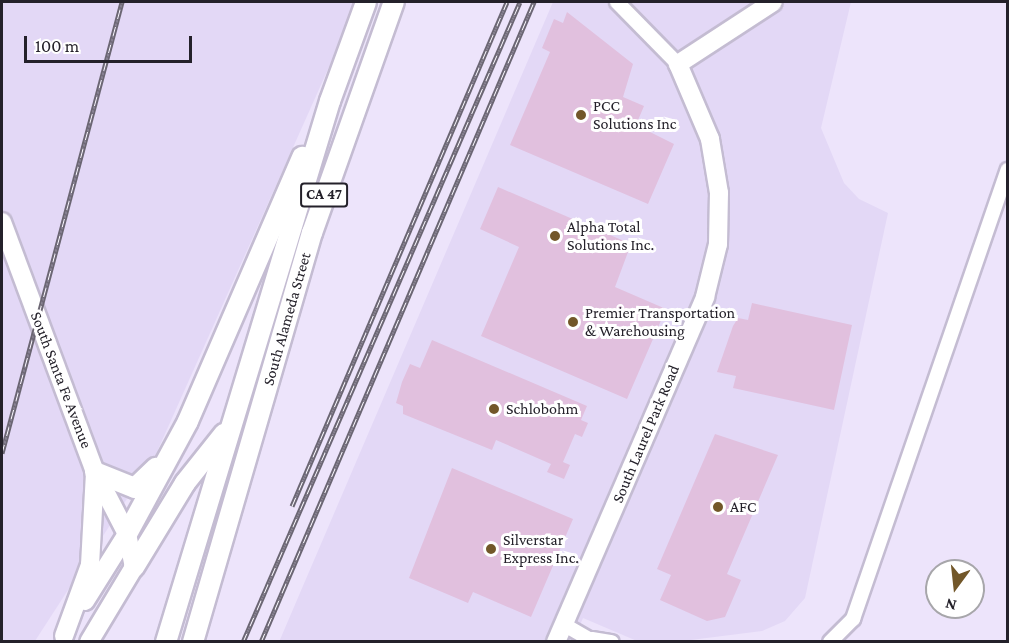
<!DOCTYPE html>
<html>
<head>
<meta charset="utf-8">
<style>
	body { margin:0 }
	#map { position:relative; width:1009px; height:643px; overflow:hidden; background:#ede4fb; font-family:"Crimson Pro",serif }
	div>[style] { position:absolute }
	.built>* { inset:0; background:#e3d8f6 }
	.building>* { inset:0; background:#e1c0de }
	.roads { filter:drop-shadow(2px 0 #c4bcd2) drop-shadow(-2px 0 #c4bcd2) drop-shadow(0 2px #c4bcd2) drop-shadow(0 -2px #c4bcd2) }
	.street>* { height:14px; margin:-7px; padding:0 7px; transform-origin:7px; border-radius:7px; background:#fff }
	.secondary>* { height:18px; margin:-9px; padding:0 9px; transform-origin:9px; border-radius:9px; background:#fff }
	.primary>* { height:20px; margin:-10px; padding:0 10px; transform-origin:10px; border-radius:10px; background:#fff }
	.rail>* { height:5px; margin-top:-2.5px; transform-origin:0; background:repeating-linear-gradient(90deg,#fff 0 9px,#6b6673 0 18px); box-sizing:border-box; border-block:2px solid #6b6673 }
	.dots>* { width:16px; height:16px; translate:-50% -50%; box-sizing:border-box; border:3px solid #fff; border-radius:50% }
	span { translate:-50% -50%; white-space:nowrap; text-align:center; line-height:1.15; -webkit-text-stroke:6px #fff; paint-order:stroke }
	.shield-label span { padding:2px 4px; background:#fff; border:2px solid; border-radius:4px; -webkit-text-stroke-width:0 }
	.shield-label { font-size:15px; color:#24212a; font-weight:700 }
	.poi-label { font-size:16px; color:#24212a }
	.left { translate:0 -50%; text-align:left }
	.street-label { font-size:16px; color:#24212a }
	.frame { position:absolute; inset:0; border:3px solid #24212a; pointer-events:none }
	.north { position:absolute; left:925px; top:559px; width:60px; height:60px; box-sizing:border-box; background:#fff; border:2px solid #a7a6aa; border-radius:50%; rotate:195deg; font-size:16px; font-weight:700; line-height:24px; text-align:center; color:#24212a }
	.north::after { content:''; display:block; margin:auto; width:21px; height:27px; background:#725729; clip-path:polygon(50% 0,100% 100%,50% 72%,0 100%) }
	.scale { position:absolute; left:24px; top:36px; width:168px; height:27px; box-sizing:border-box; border:3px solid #24212a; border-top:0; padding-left:8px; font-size:18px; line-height:21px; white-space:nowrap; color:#24212a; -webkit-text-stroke:4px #fff; paint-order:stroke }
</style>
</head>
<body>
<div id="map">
	<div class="built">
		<div style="clip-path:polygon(2px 2px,358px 2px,156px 454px,35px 641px,2px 641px)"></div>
		<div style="clip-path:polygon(553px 2px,851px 2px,821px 128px,844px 183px,859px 199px,888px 213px,805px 598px,785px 621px,762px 631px,675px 642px,637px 641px,583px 618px,573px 641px,279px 642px)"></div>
	</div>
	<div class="building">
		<div style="clip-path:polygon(567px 12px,633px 64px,623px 97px,644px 106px,636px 125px,674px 144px,648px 204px,510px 145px,550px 52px,542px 48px,554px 19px,563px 23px)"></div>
		<div style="clip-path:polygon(498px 187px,631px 244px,615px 287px,666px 309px,627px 399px,481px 336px,519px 247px,480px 229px)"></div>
		<div style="clip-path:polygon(752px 303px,852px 325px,834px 410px,733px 388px,736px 376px,717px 372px,733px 326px,738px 318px,748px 320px)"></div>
		<div style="clip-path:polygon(432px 340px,587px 406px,581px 420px,588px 423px,582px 437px,575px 434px,563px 462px,570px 465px,564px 479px,547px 472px,551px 464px,496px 440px,492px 450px,403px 414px,403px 406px,396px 403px,402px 382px,410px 364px,420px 368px)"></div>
		<div style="clip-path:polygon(715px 434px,778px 455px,727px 574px,741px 580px,725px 617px,707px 621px,660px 600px,671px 575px,657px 569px)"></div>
		<div style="clip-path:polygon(452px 468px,573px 519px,531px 617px,473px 592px,468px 603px,409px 578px)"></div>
	</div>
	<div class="roads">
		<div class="street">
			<div style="left:617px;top:2px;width:87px;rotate:45.5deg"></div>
			<div style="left:563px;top:624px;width:36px;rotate:30deg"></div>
			<div style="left:592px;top:639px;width:20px;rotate:9deg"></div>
			<div style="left:830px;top:642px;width:33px;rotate:-45deg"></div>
			<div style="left:853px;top:619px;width:475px;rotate:-71deg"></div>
		</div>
		<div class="secondary">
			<div style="left:2px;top:222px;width:267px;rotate:69.6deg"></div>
			<div style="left:95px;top:472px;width:70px;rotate:62.7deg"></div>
			<div style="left:127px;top:534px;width:34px;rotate:78deg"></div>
			<div style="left:134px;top:567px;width:87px;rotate:121deg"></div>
			<div style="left:85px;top:601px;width:79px;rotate:-57.9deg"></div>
			<div style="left:64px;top:636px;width:76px;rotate:-69.9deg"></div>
			<div style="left:90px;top:565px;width:93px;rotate:-86.9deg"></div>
			<div style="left:556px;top:642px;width:376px;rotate:-66.6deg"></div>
			<div style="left:705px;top:297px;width:55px;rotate:-76.2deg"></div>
			<div style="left:718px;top:244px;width:51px;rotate:-88.9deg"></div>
			<div style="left:719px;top:193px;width:55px;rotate:-99.5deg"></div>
			<div style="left:710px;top:139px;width:82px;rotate:-113.1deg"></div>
			<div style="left:678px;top:64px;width:113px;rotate:-33.1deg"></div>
		</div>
		<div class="primary">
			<div style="left:95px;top:472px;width:43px;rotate:21.8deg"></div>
			<div style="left:135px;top:488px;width:29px;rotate:-44deg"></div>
			<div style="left:127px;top:534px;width:128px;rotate:-61.6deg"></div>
			<div style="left:188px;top:421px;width:288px;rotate:-66.6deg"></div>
			<div style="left:134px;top:567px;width:98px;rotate:-58.7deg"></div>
			<div style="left:185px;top:483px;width:63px;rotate:-51.5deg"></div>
			<div style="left:166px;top:642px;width:565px;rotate:-73.14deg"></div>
			<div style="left:330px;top:101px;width:105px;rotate:-70deg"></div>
			<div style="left:193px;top:642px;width:426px;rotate:-73.8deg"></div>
			<div style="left:312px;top:233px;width:245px;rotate:-70.5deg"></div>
		</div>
	</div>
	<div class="rail">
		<div style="left:2px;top:453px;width:467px;rotate:-75.1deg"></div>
		<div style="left:292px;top:506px;width:548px;rotate:-66.9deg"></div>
		<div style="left:243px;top:642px;width:697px;rotate:-66.6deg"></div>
		<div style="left:261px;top:642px;width:696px;rotate:-66.9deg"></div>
	</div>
	<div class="dots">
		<div style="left:581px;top:115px;background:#725729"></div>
		<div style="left:555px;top:236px;background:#725729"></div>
		<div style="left:573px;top:322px;background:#725729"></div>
		<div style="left:494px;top:409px;background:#725729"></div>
		<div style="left:718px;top:507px;background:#725729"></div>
		<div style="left:491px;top:549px;background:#725729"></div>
	</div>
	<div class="shield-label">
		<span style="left:324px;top:195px">CA 47</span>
	</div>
	<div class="poi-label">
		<span class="left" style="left:593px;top:115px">PCC<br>Solutions Inc</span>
		<span class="left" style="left:567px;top:236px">Alpha Total<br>Solutions Inc.</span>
		<span class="left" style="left:585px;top:322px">Premier Transportation<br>&amp; Warehousing</span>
		<span class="left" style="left:506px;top:409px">Schlobohm</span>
		<span class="left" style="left:730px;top:507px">AFC</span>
		<span class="left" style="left:503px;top:549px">Silverstar<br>Express Inc.</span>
	</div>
	<div class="street-label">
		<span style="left:287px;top:319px;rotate:-74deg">South Alameda Street</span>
		<span style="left:61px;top:380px;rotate:69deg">South Santa Fe Avenue</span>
		<span style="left:646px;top:434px;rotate:-67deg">South Laurel Park Road</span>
	</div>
	<div class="frame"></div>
	<div class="north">N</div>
	<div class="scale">100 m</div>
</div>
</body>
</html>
